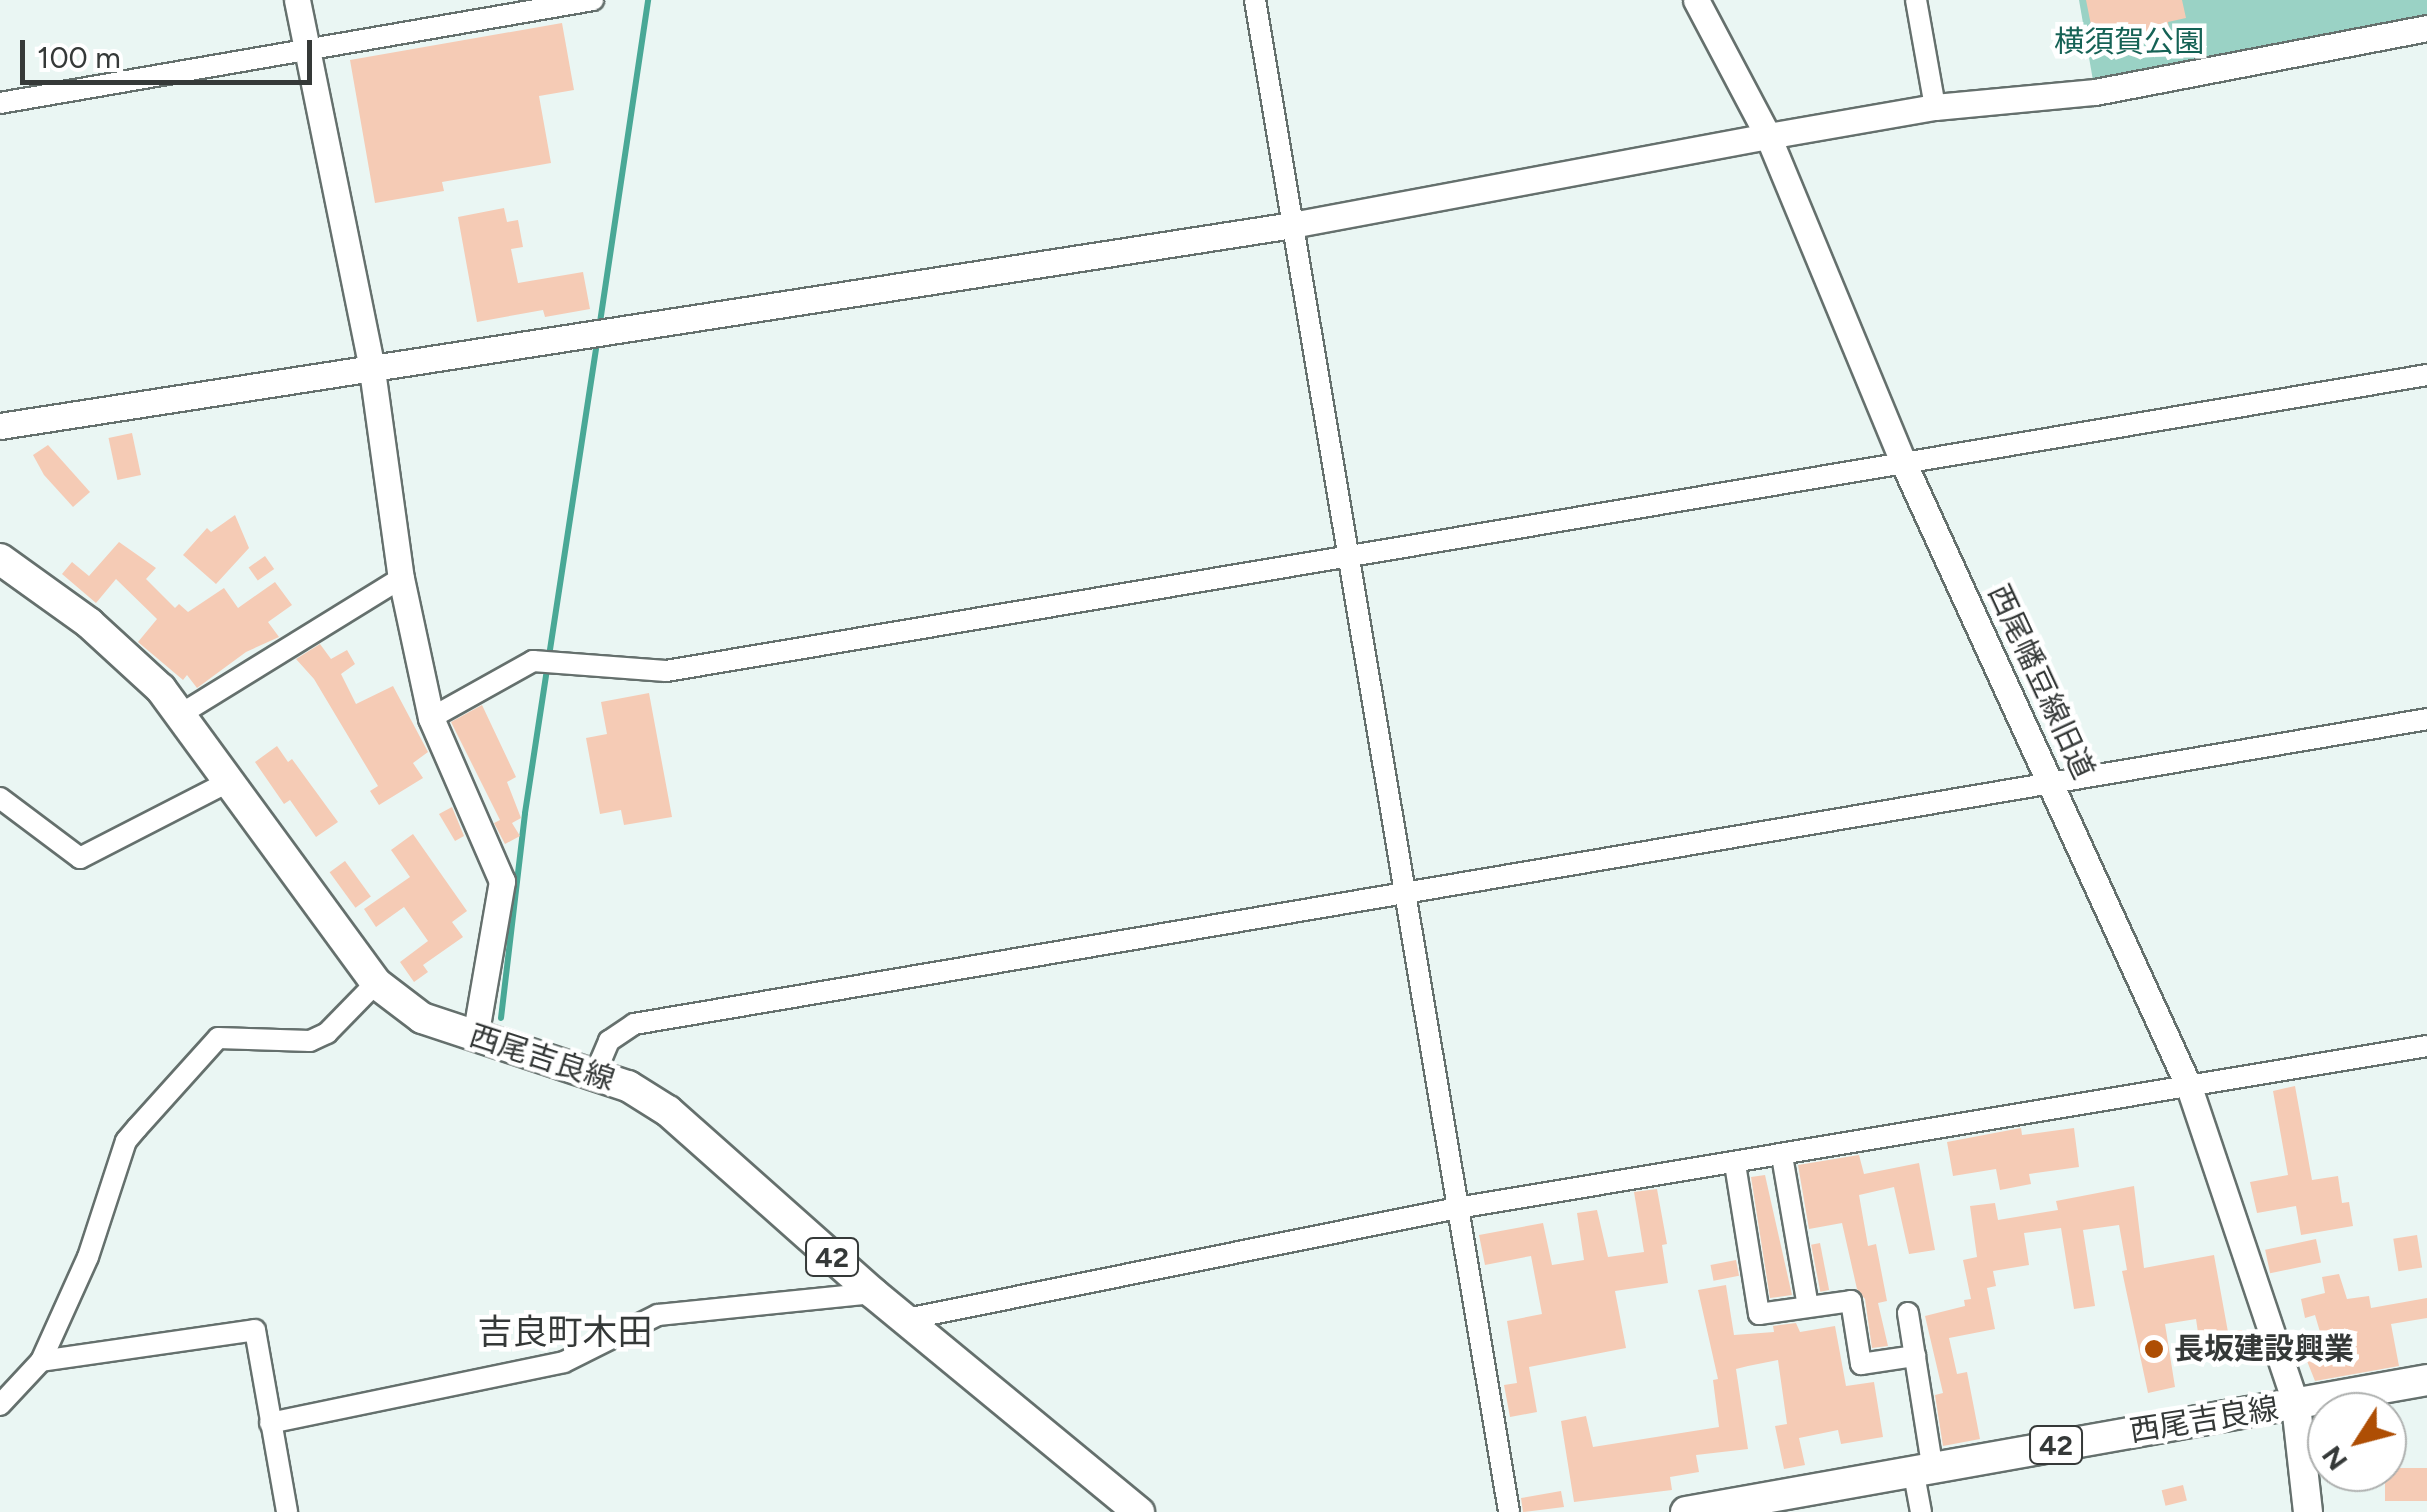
<!DOCTYPE html>
<html>
<head>
<meta charset="utf-8">
<style>
	body { margin:0 }
	#map { position:relative; width:2427px; height:1512px; overflow:hidden; background:#eaf6f3; font-family:Figtree,"Noto Sans JP",sans-serif }
	div>[style] { position:absolute }
	.green>* { inset:0; background:#9ad2c5 }
	.stream>* { height:6px; margin:-3px; padding:0 3px; transform-origin:3px; border-radius:3px; background:#49a896 }
	.building>* { inset:0; background:#f5cbb5; transform-origin:0 0 }
	.roads { filter:drop-shadow(2px 0 #65706d) drop-shadow(-2px 0 #65706d) drop-shadow(0 2px #65706d) drop-shadow(0 -2px #65706d) }
	.minor>* { height:20px; margin:-10px; padding:0 10px; transform-origin:10px; border-radius:10px; background:#fff }
	.tertiary>* { height:25px; margin:-12.5px; padding:0 12.5px; transform-origin:12.5px; border-radius:12.5px; background:#fff }
	.secondary>* { height:28px; margin:-14px; padding:0 14px; transform-origin:14px; border-radius:14px; background:#fff }
	.primary>* { height:30px; margin:-15px; padding:0 15px; transform-origin:15px; border-radius:15px; background:#fff }
	.dots>* { width:28px; height:28px; translate:-50% -50%; box-sizing:border-box; border:5px solid #fff; border-radius:50% }
	span { translate:-50% -50%; white-space:nowrap; text-align:center; line-height:1.15; -webkit-text-stroke:9px #fff; paint-order:stroke }
	.shield-label span { padding:2px 8px; background:#fff; border:2px solid; border-radius:8px; -webkit-text-stroke-width:0 }
	.shield-label { font-size:28px; color:#353938; font-weight:700 }
	.park-label { font-size:30px; color:#156255 }
	.street-label { font-size:30px; color:#353938 }
	.poi-label { font-size:30px; color:#353938; font-weight:700 }
	.left { translate:0 -50%; text-align:left }
	.quarter-label { font-size:35px; color:#353938 }
	.north { position:absolute; left:2307px; top:1392px; width:100px; height:100px; box-sizing:border-box; background:#fff; border:2px solid #aeb0af; border-radius:50%; rotate:234deg; font-size:28px; font-weight:700; line-height:40px; text-align:center; color:#353938 }
	.north::after { content:''; display:block; margin:auto; width:35px; height:45px; background:#ae4e04; clip-path:polygon(50% 0,100% 100%,50% 72%,0 100%) }
	.scale { position:absolute; left:20px; top:40px; width:292px; height:45px; box-sizing:border-box; border:5px solid #353938; border-top:0; padding-left:12px; font-size:30px; line-height:35px; white-space:nowrap; color:#353938; -webkit-text-stroke:8px #fff; paint-order:stroke }
</style>
</head>
<body>
<div id="map">
	<div class="green">
		<div style="clip-path:polygon(2079px 0,2427px 0,2427px 28px,2095px 92px)"></div>
	</div>
	<div class="stream">
		<div style="left:599px;top:329px;width:333px;rotate:-81.5deg"></div>
		<div style="left:501px;top:1018px;width:206px;rotate:-83.3deg"></div>
		<div style="left:525px;top:813px;width:477px;rotate:-81.3deg"></div>
	</div>
	<div class="building">
		<div style="clip-path:polygon(2086px 0,2182px 0,2186px 18px,2168px 22px,2170px 36px,2096px 50px)"></div>
		<div style="clip-path:polygon(562px 23px,574px 90px,539px 96px,551px 163px,442px 182px,444px 191px,375px 203px,350px 60px)"></div>
		<div style="clip-path:polygon(504px 208px,507px 222px,518px 220px,523px 247px,511px 249px,518px 283px,583px 272px,590px 309px,545px 317px,543px 310px,477px 322px,458px 217px)"></div>
		<div style="left:132px;top:433px;width:43px;height:24px;rotate:78deg"></div>
		<div style="clip-path:polygon(48px 445px,90px 492px,73px 507px,44px 475px,33px 455px)"></div>
		<div style="clip-path:polygon(235px 515px,249px 548px,216px 584px,183px 555px,207px 528px,211px 532px)"></div>
		<div style="clip-path:polygon(119px 542px,156px 568px,146px 579px,175px 608px,179px 604px,188px 612px,224px 588px,238px 608px,275px 582px,292px 605px,268px 622px,279px 637px,246px 652px,197px 688px,187px 675px,183px 680px,138px 642px,157px 619px,116px 579px,96px 603px,62px 574px,72px 562px,89px 576px)"></div>
		<div style="left:265px;top:556px;width:16px;height:20px;rotate:55deg"></div>
		<div style="clip-path:polygon(320px 644px,331px 659px,347px 650px,355px 664px,341px 674px,356px 704px,393px 686px,428px 752px,413px 763px,423px 778px,379px 805px,370px 791px,378px 786px,314px 679px,296px 659px)"></div>
		<div style="clip-path:polygon(649px 693px,672px 817px,624px 825px,621px 810px,600px 814px,586px 738px,607px 734px,601px 702px)"></div>
		<div style="clip-path:polygon(482px 705px,516px 777px,507px 782px,521px 818px,512px 823px,520px 836px,505px 844px,494px 823px,500px 820px,451px 722px)"></div>
		<div style="clip-path:polygon(277px 746px,288px 762px,292px 759px,338px 822px,316px 837px,290px 800px,284px 804px,255px 762px)"></div>
		<div style="clip-path:polygon(452px 807px,464px 836px,455px 841px,439px 814px)"></div>
		<div style="clip-path:polygon(413px 834px,467px 911px,452px 922px,463px 937px,423px 965px,428px 972px,414px 982px,400px 962px,428px 941px,404px 907px,376px 927px,364px 909px,410px 877px,391px 850px)"></div>
		<div style="left:345px;top:861px;width:44px;height:19px;rotate:54deg"></div>
		<div style="clip-path:polygon(2295px 1086px,2312px 1180px,2338px 1176px,2342px 1203px,2349px 1202px,2353px 1226px,2301px 1235px,2296px 1206px,2257px 1213px,2250px 1182px,2288px 1175px,2273px 1091px)"></div>
		<div style="clip-path:polygon(2021px 1128px,2022px 1135px,2074px 1128px,2079px 1167px,2029px 1174px,2031px 1184px,2000px 1190px,1996px 1169px,1953px 1176px,1947px 1142px)"></div>
		<div style="clip-path:polygon(1859px 1155px,1864px 1174px,1919px 1163px,1935px 1250px,1909px 1254px,1894px 1187px,1859px 1195px,1868px 1246px,1876px 1244px,1887px 1301px,1878px 1303px,1888px 1346px,1872px 1348px,1865px 1299px,1857px 1289px,1842px 1223px,1809px 1229px,1798px 1165px)"></div>
		<div style="clip-path:polygon(1765px 1175px,1792px 1295px,1770px 1298px,1751px 1177px)"></div>
		<div style="clip-path:polygon(2134px 1186px,2144px 1268px,2214px 1255px,2228px 1332px,2242px 1330px,2246px 1354px,2202px 1360px,2196px 1319px,2165px 1324px,2175px 1387px,2148px 1393px,2122px 1271px,2127px 1270px,2119px 1225px,2083px 1230px,2095px 1306px,2074px 1309px,2061px 1228px,2024px 1233px,2029px 1265px,1993px 1271px,1996px 1286px,1987px 1288px,1995px 1329px,1949px 1338px,1957px 1374px,1967px 1372px,1980px 1439px,1943px 1446px,1935px 1395px,1943px 1393px,1925px 1316px,1965px 1306px,1964px 1300px,1971px 1299px,1963px 1260px,1977px 1257px,1970px 1206px,1995px 1203px,1998px 1220px,2058px 1210px,2056px 1201px)"></div>
		<div style="clip-path:polygon(1657px 1189px,1667px 1244px,1662px 1245px,1668px 1283px,1615px 1291px,1626px 1348px,1529px 1367px,1537px 1412px,1510px 1417px,1504px 1385px,1517px 1383px,1507px 1321px,1542px 1314px,1531px 1256px,1485px 1265px,1479px 1235px,1543px 1223px,1552px 1265px,1584px 1260px,1577px 1213px,1597px 1210px,1608px 1257px,1644px 1252px,1634px 1192px)"></div>
		<div style="left:2417px;top:1235px;width:33px;height:24px;rotate:81deg"></div>
		<div style="left:2316px;top:1239px;width:24px;height:52px;rotate:78deg"></div>
		<div style="left:1820px;top:1243px;width:48px;height:9px;rotate:79deg"></div>
		<div style="left:1736px;top:1260px;width:16px;height:26px;rotate:79deg"></div>
		<div style="clip-path:polygon(2339px 1274px,2347px 1299px,2369px 1296px,2371px 1308px,2427px 1298px,2427px 1318px,2391px 1324px,2399px 1366px,2315px 1381px,2305px 1356px,2325px 1349px,2315px 1315px,2305px 1318px,2301px 1299px,2325px 1293px,2322px 1277px)"></div>
		<div style="clip-path:polygon(1726px 1285px,1734px 1335px,1774px 1332px,1773px 1326px,1796px 1323px,1800px 1332px,1835px 1326px,1846px 1386px,1874px 1382px,1883px 1437px,1841px 1444px,1838px 1430px,1799px 1438px,1805px 1465px,1784px 1469px,1775px 1426px,1787px 1424px,1778px 1360px,1748px 1366px,1736px 1369px,1748px 1449px,1696px 1455px,1699px 1472px,1670px 1477px,1672px 1490px,1574px 1502px,1561px 1421px,1586px 1416px,1593px 1447px,1719px 1427px,1713px 1380px,1718px 1379px,1698px 1290px)"></div>
		<div style="left:2427px;top:1468px;width:33px;height:42px;rotate:90deg"></div>
		<div style="left:2183px;top:1485px;width:16px;height:22px;rotate:76deg"></div>
		<div style="clip-path:polygon(1561px 1491px,1564px 1507px,1523px 1512px,1521px 1498px)"></div>
	</div>
	<div class="roads">
		<div class="minor">
			<div style="left:1255px;top:0;width:1533px;rotate:80.46deg"></div>
			<div style="left:1916px;top:0;width:109px;rotate:79.9deg"></div>
			<div style="left:0;top:103px;width:602px;rotate:-9.85deg"></div>
			<div style="left:181px;top:714px;width:259px;rotate:-31.7deg"></div>
			<div style="left:431px;top:718px;width:117px;rotate:-29.2deg"></div>
			<div style="left:533px;top:661px;width:133px;rotate:4.3deg"></div>
			<div style="left:666px;top:671px;width:1786px;rotate:-9.54deg"></div>
			<div style="left:0;top:798px;width:100px;rotate:36.9deg"></div>
			<div style="left:80px;top:858px;width:171px;rotate:-27.2deg"></div>
			<div style="left:595px;top:1074px;width:36px;rotate:-67deg"></div>
			<div style="left:609px;top:1041px;width:30px;rotate:-34deg"></div>
			<div style="left:634px;top:1024px;width:1819px;rotate:-9.65deg"></div>
			<div style="left:1782px;top:1156px;width:153px;rotate:80.2deg"></div>
			<div style="left:1735px;top:1164px;width:152px;rotate:80.9deg"></div>
			<div style="left:1759px;top:1314px;width:93px;rotate:-8deg"></div>
			<div style="left:1851px;top:1301px;width:64px;rotate:81deg"></div>
			<div style="left:1861px;top:1364px;width:55px;rotate:-8.4deg"></div>
			<div style="left:1908px;top:1313px;width:154px;rotate:81deg"></div>
			<div style="left:907px;top:1319px;width:561px;rotate:-11.41deg"></div>
			<div style="left:1457px;top:1208px;width:983px;rotate:-9.48deg"></div>
			<div style="left:41px;top:1361px;width:216px;rotate:-8.2deg"></div>
			<div style="left:255px;top:1330px;width:185px;rotate:80deg"></div>
			<div style="left:0;top:1405px;width:60px;rotate:-47deg"></div>
			<div style="left:41px;top:1361px;width:114px;rotate:-65.7deg"></div>
			<div style="left:88px;top:1257px;width:122px;rotate:-71.9deg"></div>
			<div style="left:126px;top:1141px;width:17px;rotate:-50deg"></div>
			<div style="left:137px;top:1128px;width:121px;rotate:-48deg"></div>
			<div style="left:218px;top:1038px;width:92px;rotate:1.9deg"></div>
			<div style="left:310px;top:1041px;width:19px;rotate:-25deg"></div>
			<div style="left:327px;top:1033px;width:70px;rotate:-45.6deg"></div>
			<div style="left:270px;top:1423px;width:300px;rotate:-11.7deg"></div>
			<div style="left:564px;top:1362px;width:105px;rotate:-26.6deg"></div>
			<div style="left:658px;top:1315px;width:216px;rotate:-5.8deg"></div>
			<div style="left:1913px;top:1469px;width:44px;rotate:79.5deg"></div>
		</div>
		<div class="tertiary">
			<div style="left:297px;top:0;width:378px;rotate:78.5deg"></div>
			<div style="left:372px;top:370px;width:210px;rotate:82.1deg"></div>
			<div style="left:401px;top:578px;width:143px;rotate:77.9deg"></div>
			<div style="left:431px;top:718px;width:178px;rotate:66.5deg"></div>
			<div style="left:502px;top:881px;width:158px;rotate:99.8deg"></div>
			<div style="left:1696px;top:0;width:154px;rotate:62.1deg"></div>
			<div style="left:1768px;top:136px;width:355px;rotate:67.5deg"></div>
			<div style="left:1904px;top:464px;width:685px;rotate:65.42deg"></div>
			<div style="left:2189px;top:1087px;width:336px;rotate:71.4deg"></div>
			<div style="left:0;top:426px;width:1308px;rotate:-8.84deg"></div>
			<div style="left:1292px;top:225px;width:484px;rotate:-10.6deg"></div>
			<div style="left:1768px;top:136px;width:169px;rotate:-9.9deg"></div>
			<div style="left:1935px;top:107px;width:161px;rotate:-5.4deg"></div>
			<div style="left:2095px;top:92px;width:338px;rotate:-10.9deg"></div>
		</div>
		<div class="secondary">
			<div style="left:2296px;top:1405px;width:108px;rotate:83.6deg"></div>
		</div>
		<div class="primary">
			<div style="left:0;top:559px;width:110px;rotate:35.7deg"></div>
			<div style="left:89px;top:623px;width:98px;rotate:42.5deg"></div>
			<div style="left:161px;top:689px;width:364px;rotate:53.8deg"></div>
			<div style="left:376px;top:983px;width:58px;rotate:37.3deg"></div>
			<div style="left:422px;top:1018px;width:217px;rotate:18.3deg"></div>
			<div style="left:628px;top:1086px;width:47px;rotate:32deg"></div>
			<div style="left:668px;top:1111px;width:274px;rotate:41.6deg"></div>
			<div style="left:873px;top:1293px;width:345px;rotate:39.5deg"></div>
			<div style="left:1686px;top:1512px;width:753px;rotate:-10.1deg"></div>
		</div>
	</div>
	<div class="dots">
		<div style="left:2154px;top:1349px;background:#ae4e04"></div>
	</div>
	<div class="shield-label">
		<span style="left:832px;top:1257px">42</span>
		<span style="left:2056px;top:1445px">42</span>
	</div>
	<div class="park-label">
		<span style="left:2129px;top:42px">横須賀公園</span>
	</div>
	<div class="street-label">
		<span style="left:2041px;top:682px;rotate:65deg">西尾幡豆線旧道</span>
		<span style="left:542px;top:1058px;rotate:18deg">西尾吉良線</span>
		<span style="left:2204px;top:1420px;rotate:-9deg">西尾吉良線</span>
	</div>
	<div class="poi-label">
		<span class="left" style="left:2174px;top:1349px">長坂建設興業</span>
	</div>
	<div class="quarter-label">
		<span style="left:565px;top:1332px">吉良町木田</span>
	</div>
	<div class="north">N</div>
	<div class="scale">100 m</div>
</div>
</body>
</html>
